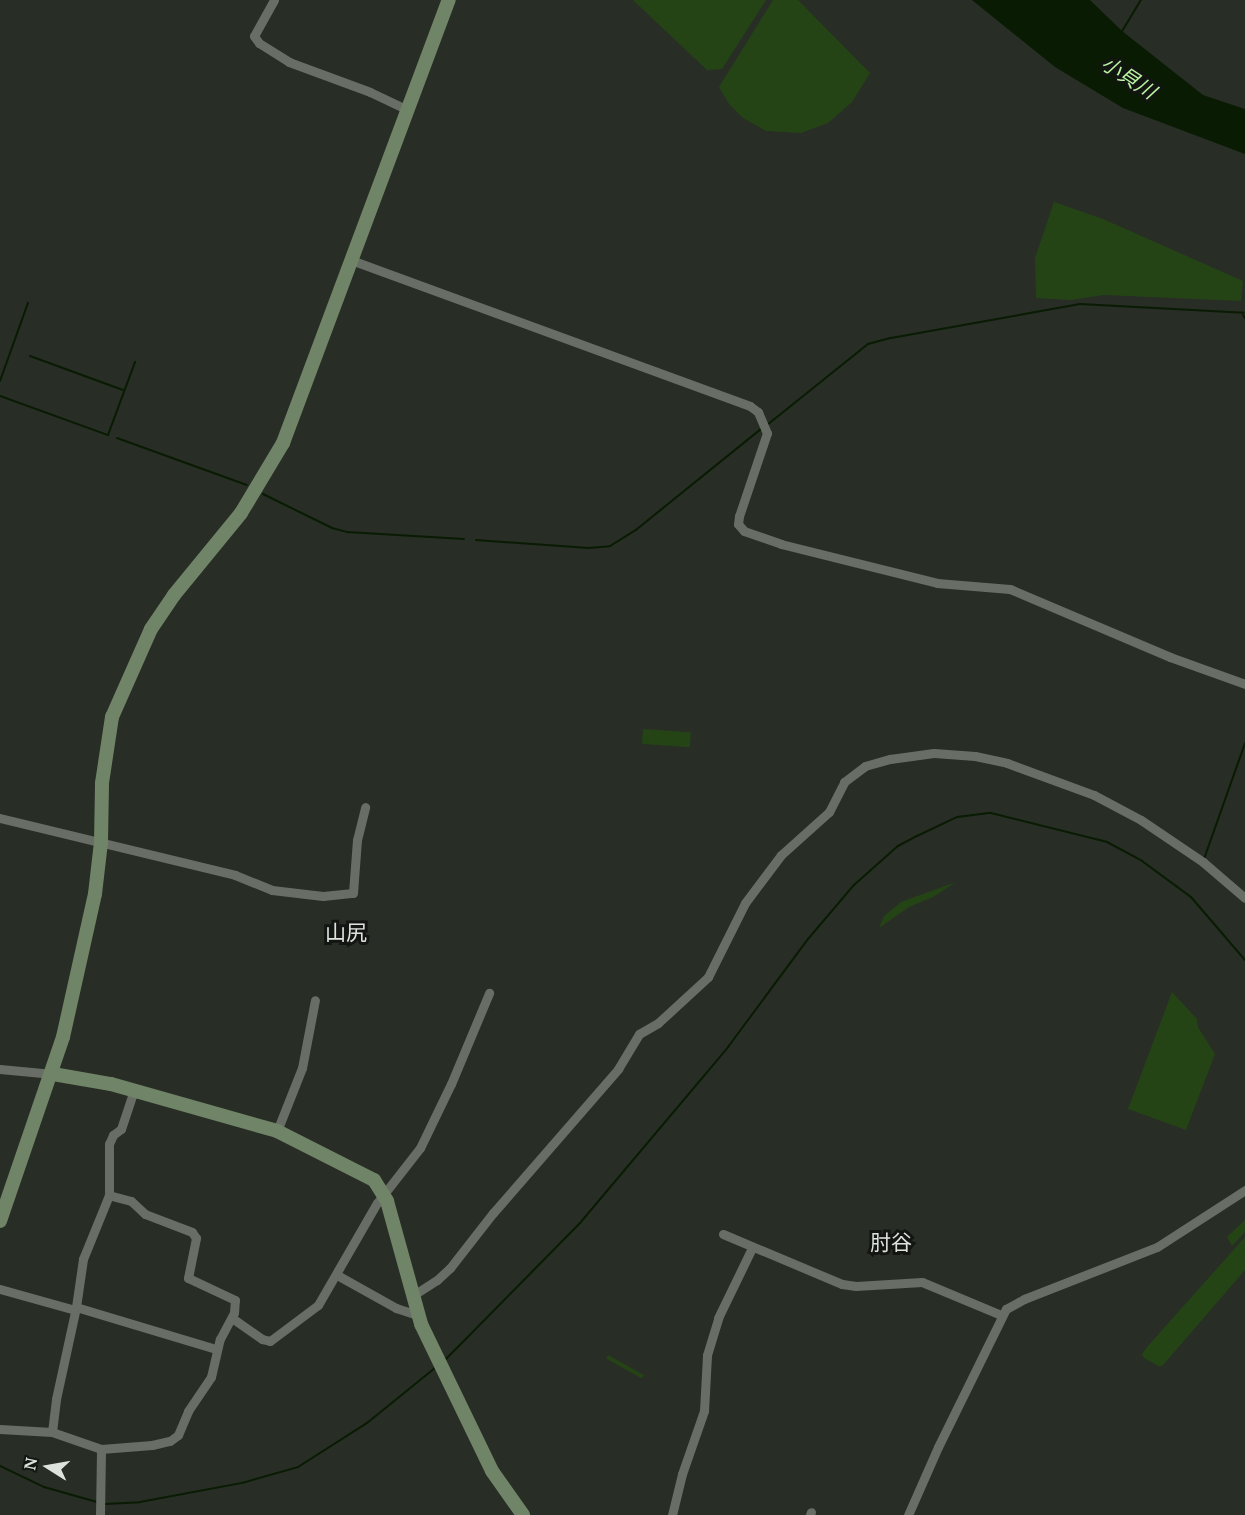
<!DOCTYPE html>
<html>
<head>
<meta charset="utf-8">
<style>
	body { margin:0 }
	#map { position:relative; width:1245px; height:1515px; overflow:hidden; background:#282d26; font-family:"PT Serif","Noto Sans JP",serif }
	div>[style] { position:absolute }
	.green>* { inset:0; background:#254416; transform-origin:0 0 }
	.water>* { inset:0; background:#091b02 }
	.stream>* { height:2px; margin:-1px; padding:0 1px; transform-origin:1px; border-radius:1px; background:#091b02 }
	.street>* { height:9px; margin:-4.5px; padding:0 4.5px; transform-origin:4.5px; border-radius:4.5px; background:#686e66 }
	.secondary>* { height:14px; margin:-7px; padding:0 7px; transform-origin:7px; border-radius:7px; background:#708467 }
	span { translate:-50% -50%; white-space:nowrap; text-align:center; line-height:1.15; -webkit-text-stroke:6px #121512; paint-order:stroke }
	.water-label { font-size:20px; color:#baf3a2; font-style:italic }
	.quarter-label { font-size:21px; color:#dee2dd }
	.north { position:absolute; left:18px; top:1437px; width:60px; height:60px; -webkit-text-stroke:4px #121512; paint-order:stroke; rotate:281deg; font-size:16px; font-weight:700; line-height:24px; text-align:center; color:#dee2dd }
	.north::after { content:''; display:block; margin:auto; width:21px; height:27px; background:#dee2dd; clip-path:polygon(50% 0,100% 100%,50% 72%,0 100%) }
</style>
</head>
<body>
<div id="map">
	<div class="green">
		<div style="clip-path:polygon(633px 0,766px 0,722px 69px,707px 70px)"></div>
		<div style="clip-path:polygon(773px 0,798px 0,870px 73px,852px 102px,828px 123px,801px 133px,766px 131px,743px 118px,729px 104px,719px 87px)"></div>
		<div style="clip-path:polygon(1054px 202px,1103px 219px,1243px 281px,1241px 301px,1104px 295px,1071px 300px,1036px 298px,1035px 258px)"></div>
		<div style="left:643px;top:729px;width:48px;height:15px;rotate:4deg"></div>
		<div style="clip-path:polygon(956px 882px,933px 897px,909px 907px,879px 928px,884px 916px,901px 902px)"></div>
		<div style="clip-path:polygon(1172px 992px,1197px 1019px,1198px 1027px,1215px 1054px,1186px 1130px,1128px 1109px)"></div>
		<div style="clip-path:polygon(1245px 1220px,1245px 1232px,1232px 1246px,1227px 1237px)"></div>
		<div style="clip-path:polygon(1245px 1237px,1245px 1270px,1164px 1364px,1160px 1367px,1144px 1358px,1142px 1354px,1147px 1347px)"></div>
		<div style="left:608px;top:1355px;width:41px;height:4px;rotate:29deg"></div>
	</div>
	<div class="water">
		<div style="clip-path:polygon(972px 0,1090px 0,1122px 31px,1203px 95px,1245px 109px,1245px 154px,1123px 108px,1055px 67px)"></div>
	</div>
	<div class="stream">
		<div style="left:1121px;top:33px;width:39px;rotate:-59deg"></div>
		<div style="left:1243px;top:315px;width:4px;rotate:56deg"></div>
		<div style="left:30px;top:356px;width:99px;rotate:20.1deg"></div>
		<div style="left:0;top:381px;width:83px;rotate:-70.3deg"></div>
		<div style="left:0;top:396px;width:115px;rotate:19.9deg"></div>
		<div style="left:108px;top:435px;width:78px;rotate:-69.7deg"></div>
		<div style="left:767px;top:425px;width:129px;rotate:-38.7deg"></div>
		<div style="left:868px;top:344px;width:24px;rotate:-15deg"></div>
		<div style="left:891px;top:338px;width:192px;rotate:-10.2deg"></div>
		<div style="left:1080px;top:304px;width:164px;rotate:3.1deg"></div>
		<div style="left:117px;top:438px;width:138px;rotate:19.9deg"></div>
		<div style="left:263px;top:494px;width:77px;rotate:26.2deg"></div>
		<div style="left:332px;top:528px;width:16px;rotate:15deg"></div>
		<div style="left:347px;top:532px;width:117px;rotate:3.4deg"></div>
		<div style="left:476px;top:540px;width:113px;rotate:4deg"></div>
		<div style="left:589px;top:548px;width:21px;rotate:-5deg"></div>
		<div style="left:610px;top:546px;width:32px;rotate:-32deg"></div>
		<div style="left:637px;top:529px;width:161px;rotate:-38.9deg"></div>
		<div style="left:1204px;top:859px;width:123px;rotate:-70.5deg"></div>
		<div style="left:445px;top:1360px;width:192px;rotate:-45.4deg"></div>
		<div style="left:580px;top:1223px;width:230px;rotate:-49.9deg"></div>
		<div style="left:728px;top:1047px;width:134px;rotate:-53.5deg"></div>
		<div style="left:808px;top:939px;width:71px;rotate:-49.6deg"></div>
		<div style="left:854px;top:885px;width:59px;rotate:-41.6deg"></div>
		<div style="left:898px;top:846px;width:21px;rotate:-28deg"></div>
		<div style="left:917px;top:836px;width:44px;rotate:-25.4deg"></div>
		<div style="left:957px;top:817px;width:34px;rotate:-7deg"></div>
		<div style="left:991px;top:813px;width:120px;rotate:14deg"></div>
		<div style="left:1107px;top:842px;width:40px;rotate:28deg"></div>
		<div style="left:1142px;top:861px;width:61px;rotate:36.3deg"></div>
		<div style="left:1191px;top:897px;width:83px;rotate:49.4deg"></div>
		<div style="left:0;top:1466px;width:49px;rotate:25.5deg"></div>
		<div style="left:44px;top:1487px;width:55px;rotate:15.8deg"></div>
		<div style="left:105px;top:1504px;width:35px;rotate:-3deg"></div>
		<div style="left:140px;top:1502px;width:104px;rotate:-10.6deg"></div>
		<div style="left:242px;top:1483px;width:58px;rotate:-15.9deg"></div>
		<div style="left:298px;top:1467px;width:82px;rotate:-32.5deg"></div>
		<div style="left:367px;top:1423px;width:87px;rotate:-39deg"></div>
	</div>
	<div class="street">
		<div style="left:274px;top:0;width:41px;rotate:119.1deg"></div>
		<div style="left:254px;top:36px;width:9px;rotate:54deg"></div>
		<div style="left:259px;top:43px;width:36px;rotate:32deg"></div>
		<div style="left:289px;top:62px;width:86px;rotate:20.3deg"></div>
		<div style="left:370px;top:92px;width:42px;rotate:25.3deg"></div>
		<div style="left:351px;top:260px;width:425px;rotate:20.1deg"></div>
		<div style="left:750px;top:406px;width:10px;rotate:37deg"></div>
		<div style="left:758px;top:412px;width:23px;rotate:67deg"></div>
		<div style="left:767px;top:433px;width:88px;rotate:108.6deg"></div>
		<div style="left:739px;top:516px;width:8px;rotate:97deg"></div>
		<div style="left:738px;top:524px;width:9px;rotate:49deg"></div>
		<div style="left:744px;top:531px;width:39px;rotate:19deg"></div>
		<div style="left:781px;top:544px;width:161px;rotate:14deg"></div>
		<div style="left:937px;top:583px;width:73px;rotate:4.7deg"></div>
		<div style="left:1010px;top:589px;width:174px;rotate:23deg"></div>
		<div style="left:1170px;top:657px;width:80px;rotate:19.8deg"></div>
		<div style="left:0;top:818px;width:242px;rotate:13.6deg"></div>
		<div style="left:235px;top:875px;width:40px;rotate:22deg"></div>
		<div style="left:272px;top:890px;width:51px;rotate:6.7deg"></div>
		<div style="left:323px;top:896px;width:30px;rotate:-6deg"></div>
		<div style="left:353px;top:893px;width:53px;rotate:-85.7deg"></div>
		<div style="left:357px;top:840px;width:34px;rotate:-76deg"></div>
		<div style="left:0;top:1069px;width:53px;rotate:5.4deg"></div>
		<div style="left:277px;top:1131px;width:68px;rotate:-68.4deg"></div>
		<div style="left:302px;top:1068px;width:69px;rotate:-79.2deg"></div>
		<div style="left:723px;top:1234px;width:129px;rotate:22.8deg"></div>
		<div style="left:842px;top:1284px;width:14px;rotate:8deg"></div>
		<div style="left:856px;top:1286px;width:66px;rotate:-3.5deg"></div>
		<div style="left:922px;top:1282px;width:86px;rotate:22.7deg"></div>
		<div style="left:337px;top:1275px;width:68px;rotate:29.2deg"></div>
		<div style="left:396px;top:1308px;width:23px;rotate:18deg"></div>
		<div style="left:0;top:1289px;width:78px;rotate:15.6deg"></div>
		<div style="left:412px;top:1296px;width:30px;rotate:-33deg"></div>
		<div style="left:437px;top:1280px;width:18px;rotate:-43deg"></div>
		<div style="left:450px;top:1268px;width:70px;rotate:-52deg"></div>
		<div style="left:493px;top:1213px;width:191px;rotate:-49deg"></div>
		<div style="left:618px;top:1069px;width:41px;rotate:-59deg"></div>
		<div style="left:639px;top:1034px;width:22px;rotate:-30deg"></div>
		<div style="left:658px;top:1023px;width:68px;rotate:-42.6deg"></div>
		<div style="left:708px;top:977px;width:83px;rotate:-63.4deg"></div>
		<div style="left:745px;top:903px;width:60px;rotate:-53.1deg"></div>
		<div style="left:781px;top:855px;width:64px;rotate:-41.9deg"></div>
		<div style="left:829px;top:812px;width:34px;rotate:-63deg"></div>
		<div style="left:844px;top:782px;width:26px;rotate:-37deg"></div>
		<div style="left:865px;top:766px;width:26px;rotate:-16deg"></div>
		<div style="left:890px;top:759px;width:44px;rotate:-7.8deg"></div>
		<div style="left:934px;top:753px;width:41px;rotate:4.2deg"></div>
		<div style="left:975px;top:756px;width:33px;rotate:12deg"></div>
		<div style="left:1007px;top:763px;width:93px;rotate:20.2deg"></div>
		<div style="left:1094px;top:795px;width:53px;rotate:28deg"></div>
		<div style="left:1141px;top:820px;width:75px;rotate:34.1deg"></div>
		<div style="left:1203px;top:862px;width:55px;rotate:40.6deg"></div>
		<div style="left:76px;top:1307px;width:146px;rotate:16.7deg"></div>
		<div style="left:232px;top:1318px;width:37px;rotate:35deg"></div>
		<div style="left:262px;top:1339px;width:8px;rotate:14deg"></div>
		<div style="left:270px;top:1341px;width:60px;rotate:-36.9deg"></div>
		<div style="left:318px;top:1305px;width:118px;rotate:-60deg"></div>
		<div style="left:377px;top:1203px;width:70px;rotate:-52deg"></div>
		<div style="left:420px;top:1148px;width:71px;rotate:-64.2deg"></div>
		<div style="left:451px;top:1084px;width:99px;rotate:-67.3deg"></div>
		<div style="left:0;top:1429px;width:52px;rotate:3.3deg"></div>
		<div style="left:52px;top:1432px;width:52px;rotate:19.1deg"></div>
		<div style="left:101px;top:1449px;width:51px;rotate:-4.5deg"></div>
		<div style="left:152px;top:1445px;width:18px;rotate:-13deg"></div>
		<div style="left:170px;top:1441px;width:10px;rotate:-37deg"></div>
		<div style="left:178px;top:1435px;width:26px;rotate:-67deg"></div>
		<div style="left:188px;top:1411px;width:41px;rotate:-55.9deg"></div>
		<div style="left:211px;top:1377px;width:39px;rotate:-77deg"></div>
		<div style="left:220px;top:1339px;width:30px;rotate:-62deg"></div>
		<div style="left:234px;top:1313px;width:13px;rotate:-86deg"></div>
		<div style="left:235px;top:1300px;width:52px;rotate:-154.9deg"></div>
		<div style="left:188px;top:1278px;width:41px;rotate:-78.7deg"></div>
		<div style="left:196px;top:1238px;width:7px;rotate:-124deg"></div>
		<div style="left:192px;top:1232px;width:50px;rotate:-159deg"></div>
		<div style="left:145px;top:1214px;width:19px;rotate:-137deg"></div>
		<div style="left:131px;top:1201px;width:23px;rotate:-165deg"></div>
		<div style="left:52px;top:1432px;width:33px;rotate:-83deg"></div>
		<div style="left:56px;top:1399px;width:94px;rotate:-77.7deg"></div>
		<div style="left:76px;top:1307px;width:49px;rotate:-81.7deg"></div>
		<div style="left:83px;top:1259px;width:69px;rotate:-67.9deg"></div>
		<div style="left:109px;top:1195px;width:51px;rotate:-90deg"></div>
		<div style="left:109px;top:1144px;width:10px;rotate:-66deg"></div>
		<div style="left:113px;top:1135px;width:10px;rotate:-37deg"></div>
		<div style="left:121px;top:1129px;width:41px;rotate:-71.6deg"></div>
		<div style="left:100px;top:1515px;width:66px;rotate:-89.1deg"></div>
		<div style="left:672px;top:1515px;width:42px;rotate:-76.3deg"></div>
		<div style="left:682px;top:1474px;width:67px;rotate:-70.8deg"></div>
		<div style="left:704px;top:1411px;width:56px;rotate:-86.9deg"></div>
		<div style="left:707px;top:1355px;width:39px;rotate:-73deg"></div>
		<div style="left:718px;top:1318px;width:78px;rotate:-64.1deg"></div>
		<div style="left:810px;top:1515px;width:3px;rotate:-72deg"></div>
		<div style="left:908px;top:1515px;width:74px;rotate:-66.2deg"></div>
		<div style="left:938px;top:1447px;width:154px;rotate:-63.8deg"></div>
		<div style="left:1006px;top:1309px;width:21px;rotate:-29deg"></div>
		<div style="left:1024px;top:1299px;width:143px;rotate:-21.4deg"></div>
		<div style="left:1157px;top:1247px;width:105px;rotate:-32.9deg"></div>
	</div>
	<div class="secondary">
		<div style="left:53px;top:1074px;width:59px;rotate:9.8deg"></div>
		<div style="left:111px;top:1084px;width:173px;rotate:15.8deg"></div>
		<div style="left:277px;top:1131px;width:109px;rotate:26.8deg"></div>
		<div style="left:374px;top:1180px;width:25px;rotate:58deg"></div>
		<div style="left:387px;top:1201px;width:128px;rotate:74.5deg"></div>
		<div style="left:421px;top:1324px;width:163px;rotate:64.2deg"></div>
		<div style="left:492px;top:1471px;width:54px;rotate:54.8deg"></div>
		<div style="left:0;top:1221px;width:194px;rotate:-71.1deg"></div>
		<div style="left:63px;top:1037px;width:147px;rotate:-77.4deg"></div>
		<div style="left:95px;top:894px;width:52px;rotate:-83.4deg"></div>
		<div style="left:101px;top:842px;width:59px;rotate:-89deg"></div>
		<div style="left:102px;top:783px;width:67px;rotate:-81.4deg"></div>
		<div style="left:112px;top:717px;width:96px;rotate:-66.1deg"></div>
		<div style="left:151px;top:629px;width:41px;rotate:-55.9deg"></div>
		<div style="left:174px;top:595px;width:106px;rotate:-50.7deg"></div>
		<div style="left:241px;top:513px;width:82px;rotate:-59deg"></div>
		<div style="left:283px;top:443px;width:473px;rotate:-69.5deg"></div>
	</div>
	<div class="water-label">
		<span style="left:1129px;top:77px;rotate:33deg">小貝川</span>
	</div>
	<div class="quarter-label">
		<span style="left:346px;top:932px">山尻</span>
		<span style="left:891px;top:1242px">肘谷</span>
	</div>
	<div class="north">N</div>
</div>
</body>
</html>
